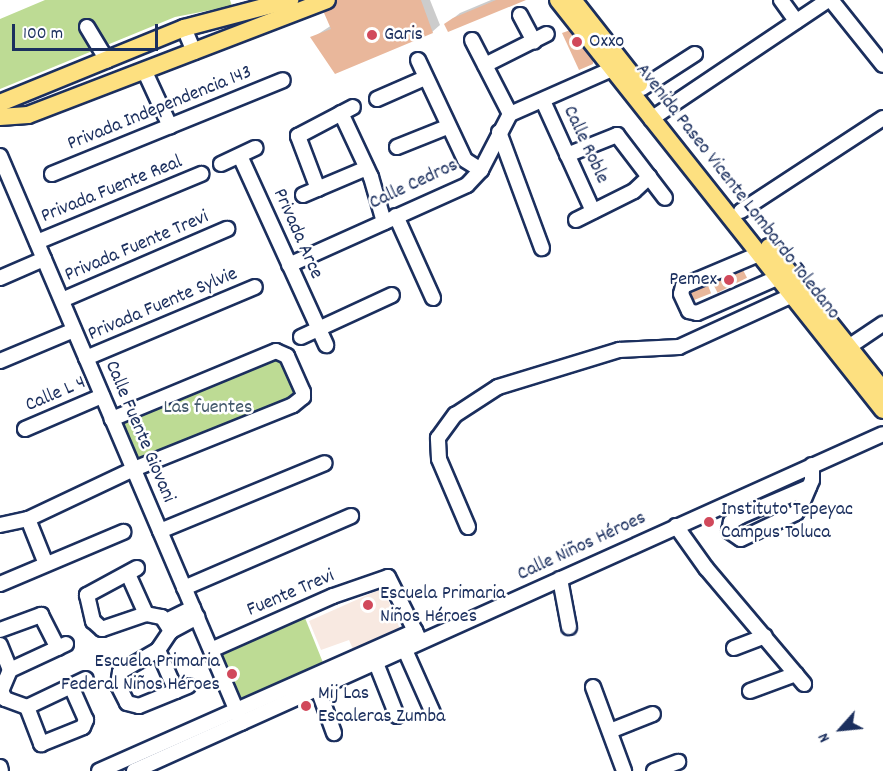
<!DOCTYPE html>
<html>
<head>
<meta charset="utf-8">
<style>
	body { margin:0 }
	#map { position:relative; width:883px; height:771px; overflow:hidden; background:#fff; font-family:Dekko,sans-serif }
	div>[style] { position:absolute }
	.built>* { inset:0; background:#f8e9e1 }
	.green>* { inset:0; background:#bddb94; transform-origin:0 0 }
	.shadow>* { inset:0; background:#0003 }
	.building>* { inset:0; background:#e9b79b; transform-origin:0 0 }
	.roads { filter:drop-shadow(2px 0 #1b2f5e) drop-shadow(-2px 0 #1b2f5e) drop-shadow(0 2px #1b2f5e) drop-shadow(0 -2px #1b2f5e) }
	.minor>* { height:14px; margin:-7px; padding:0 7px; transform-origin:7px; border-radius:7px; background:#fff }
	.major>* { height:16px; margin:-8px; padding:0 8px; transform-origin:8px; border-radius:8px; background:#fde080 }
	.dots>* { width:16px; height:16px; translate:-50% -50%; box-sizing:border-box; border:3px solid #fff; border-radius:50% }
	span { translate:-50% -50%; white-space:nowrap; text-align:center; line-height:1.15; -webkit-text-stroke:5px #fff; paint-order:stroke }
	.poi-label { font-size:20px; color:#1b2f5e }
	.left { translate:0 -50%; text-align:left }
	.right { translate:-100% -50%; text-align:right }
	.street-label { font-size:20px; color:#1b2f5e }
	.park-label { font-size:20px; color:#445a6c }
	.north { position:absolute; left:811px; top:699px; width:60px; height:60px; -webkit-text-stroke:4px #fff; paint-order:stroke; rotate:243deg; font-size:16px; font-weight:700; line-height:24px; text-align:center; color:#1b2f5e }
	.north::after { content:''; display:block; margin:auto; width:21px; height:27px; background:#1b2f5e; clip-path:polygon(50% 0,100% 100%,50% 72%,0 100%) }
	.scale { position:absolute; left:12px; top:24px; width:146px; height:27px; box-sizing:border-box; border:3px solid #1b2f5e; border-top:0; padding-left:8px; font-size:18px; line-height:21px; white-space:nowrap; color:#1b2f5e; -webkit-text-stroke:4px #fff; paint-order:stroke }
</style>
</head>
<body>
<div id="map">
	<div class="built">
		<div style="clip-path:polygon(383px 588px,400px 629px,353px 649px,349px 640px,321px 650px,309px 621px)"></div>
	</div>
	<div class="green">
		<div style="clip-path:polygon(45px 0,230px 0,232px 6px,175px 17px,0 89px,0 19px)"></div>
		<div style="left:278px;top:355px;width:43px;height:170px;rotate:66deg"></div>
		<div style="left:303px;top:613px;width:56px;height:94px;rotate:68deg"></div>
	</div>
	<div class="shadow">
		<div style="clip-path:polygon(329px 0,430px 0,440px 25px,432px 32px,312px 38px,332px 25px)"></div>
		<div style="clip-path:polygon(491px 0,522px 0,446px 24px,460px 13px)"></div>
	</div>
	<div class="building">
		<div style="clip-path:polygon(335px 0,421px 0,433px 33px,335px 74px,310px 37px,331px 29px,321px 6px)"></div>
		<div style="clip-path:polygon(496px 0,526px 0,448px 32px,444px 24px,453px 18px)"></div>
		<div style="clip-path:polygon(576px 28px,594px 51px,593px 64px,579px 70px,562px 33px)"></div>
		<div style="left:742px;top:268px;width:11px;height:33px;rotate:63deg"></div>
		<div style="left:707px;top:283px;width:11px;height:25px;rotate:68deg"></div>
	</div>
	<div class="roads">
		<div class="minor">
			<div style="left:781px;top:0;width:26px;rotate:54deg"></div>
			<div style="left:831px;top:0;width:83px;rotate:51.3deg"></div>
			<div style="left:520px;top:15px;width:30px;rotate:62deg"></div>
			<div style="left:87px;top:27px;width:39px;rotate:59deg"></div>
			<div style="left:184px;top:28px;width:26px;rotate:67deg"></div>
			<div style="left:472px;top:40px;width:83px;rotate:62.8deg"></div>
			<div style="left:418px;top:60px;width:110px;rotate:64.8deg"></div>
			<div style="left:465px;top:160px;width:19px;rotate:32deg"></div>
			<div style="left:485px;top:65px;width:69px;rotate:-26.6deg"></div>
			<div style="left:145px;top:72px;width:60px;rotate:65.2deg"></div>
			<div style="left:642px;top:88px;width:63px;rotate:-32.7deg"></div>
			<div style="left:377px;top:99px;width:52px;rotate:-23.6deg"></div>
			<div style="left:543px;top:101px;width:121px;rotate:65.6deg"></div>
			<div style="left:341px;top:113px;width:71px;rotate:64.9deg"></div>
			<div style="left:371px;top:177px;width:47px;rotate:73.9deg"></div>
			<div style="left:651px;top:119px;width:213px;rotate:-33.9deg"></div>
			<div style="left:499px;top:132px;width:124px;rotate:69.7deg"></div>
			<div style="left:397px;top:147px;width:54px;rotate:-21.8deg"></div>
			<div style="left:567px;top:155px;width:54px;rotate:-21.8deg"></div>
			<div style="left:617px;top:135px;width:79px;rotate:52.7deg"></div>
			<div style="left:0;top:156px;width:616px;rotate:66.89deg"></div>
			<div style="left:240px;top:156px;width:208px;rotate:65.5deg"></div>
			<div style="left:221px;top:164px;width:38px;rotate:-25deg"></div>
			<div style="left:52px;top:174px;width:249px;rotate:-22.1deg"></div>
			<div style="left:318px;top:189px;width:57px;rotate:-110.7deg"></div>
			<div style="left:298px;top:136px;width:62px;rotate:-27.8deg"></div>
			<div style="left:303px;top:195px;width:69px;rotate:-22.9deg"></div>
			<div style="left:741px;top:211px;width:170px;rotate:-33.2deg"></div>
			<div style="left:396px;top:216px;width:90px;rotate:65.7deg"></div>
			<div style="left:576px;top:220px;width:65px;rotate:-26.6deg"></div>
			<div style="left:634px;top:191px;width:21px;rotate:-43deg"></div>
			<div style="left:37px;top:242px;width:178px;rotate:-22.5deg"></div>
			<div style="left:766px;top:251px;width:90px;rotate:157.1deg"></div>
			<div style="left:683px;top:286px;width:8px;rotate:104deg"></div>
			<div style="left:681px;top:294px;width:19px;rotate:65deg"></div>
			<div style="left:689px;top:311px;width:8px;rotate:14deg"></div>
			<div style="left:697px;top:313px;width:97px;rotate:-23.7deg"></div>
			<div style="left:289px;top:265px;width:195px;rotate:-24.2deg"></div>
			<div style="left:467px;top:185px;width:21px;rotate:-47deg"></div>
			<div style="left:481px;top:170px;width:63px;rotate:-62.6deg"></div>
			<div style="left:510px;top:114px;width:121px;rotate:-23.8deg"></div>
			<div style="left:0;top:278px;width:48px;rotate:-23.4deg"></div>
			<div style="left:62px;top:300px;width:180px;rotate:-23.3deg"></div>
			<div style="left:301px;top:337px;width:100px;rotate:-24.8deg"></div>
			<div style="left:850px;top:346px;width:40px;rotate:-34deg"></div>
			<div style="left:86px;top:358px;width:183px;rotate:-22.8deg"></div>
			<div style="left:0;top:361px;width:80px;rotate:-22.7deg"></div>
			<div style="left:25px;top:429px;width:84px;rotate:-23.2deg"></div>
			<div style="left:809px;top:487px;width:74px;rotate:156.9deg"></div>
			<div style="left:741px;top:516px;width:12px;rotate:149deg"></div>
			<div style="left:731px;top:522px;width:9px;rotate:103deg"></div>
			<div style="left:729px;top:531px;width:14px;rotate:34deg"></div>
			<div style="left:741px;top:539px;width:61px;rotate:-25.3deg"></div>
			<div style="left:796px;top:513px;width:9px;rotate:-54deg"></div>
			<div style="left:801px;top:506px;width:28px;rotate:-67deg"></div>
			<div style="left:812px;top:480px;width:15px;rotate:-90deg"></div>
			<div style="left:28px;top:519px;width:48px;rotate:68.2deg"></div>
			<div style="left:0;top:525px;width:29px;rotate:-12deg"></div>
			<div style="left:28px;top:519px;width:117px;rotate:-25.3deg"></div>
			<div style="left:134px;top:469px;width:171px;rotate:-21.9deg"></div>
			<div style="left:293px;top:405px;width:13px;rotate:-39deg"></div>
			<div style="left:303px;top:397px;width:5px;rotate:-90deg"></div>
			<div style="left:303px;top:392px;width:39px;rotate:-114deg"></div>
			<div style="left:287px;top:356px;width:12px;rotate:-156deg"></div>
			<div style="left:276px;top:351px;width:178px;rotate:157.5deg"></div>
			<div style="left:676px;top:526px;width:52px;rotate:54.5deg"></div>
			<div style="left:706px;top:568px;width:152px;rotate:49.8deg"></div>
			<div style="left:468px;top:527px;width:74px;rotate:-113.1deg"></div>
			<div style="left:439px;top:459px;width:21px;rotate:-93deg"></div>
			<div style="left:438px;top:438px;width:29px;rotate:-54deg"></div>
			<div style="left:455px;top:415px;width:51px;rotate:-33.1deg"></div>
			<div style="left:498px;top:387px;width:127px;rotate:-17deg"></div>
			<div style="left:619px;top:350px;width:60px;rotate:-2.9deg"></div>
			<div style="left:679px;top:347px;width:132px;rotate:-24.6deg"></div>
			<div style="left:160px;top:531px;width:178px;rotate:-22.4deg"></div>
			<div style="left:137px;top:568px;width:57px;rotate:151.6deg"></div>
			<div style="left:87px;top:595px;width:27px;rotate:77deg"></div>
			<div style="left:93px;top:621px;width:12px;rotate:42deg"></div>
			<div style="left:102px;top:629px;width:46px;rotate:-18.8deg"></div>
			<div style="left:146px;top:614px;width:16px;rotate:11deg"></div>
			<div style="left:162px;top:617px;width:17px;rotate:57deg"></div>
			<div style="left:128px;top:574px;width:44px;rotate:65.8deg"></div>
			<div style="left:560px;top:579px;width:49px;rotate:79.4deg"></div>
			<div style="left:0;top:584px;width:134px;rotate:-22.9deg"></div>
			<div style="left:184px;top:588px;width:182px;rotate:-23.3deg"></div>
			<div style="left:166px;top:621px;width:30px;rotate:-26deg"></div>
			<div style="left:0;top:630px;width:44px;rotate:-20.1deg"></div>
			<div style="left:41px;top:615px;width:37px;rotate:63deg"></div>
			<div style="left:66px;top:644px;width:62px;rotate:155.1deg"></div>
			<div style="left:10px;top:670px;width:23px;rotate:113deg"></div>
			<div style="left:1px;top:691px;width:9px;rotate:63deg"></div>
			<div style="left:5px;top:699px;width:23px;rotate:20deg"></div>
			<div style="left:27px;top:707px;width:65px;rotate:-25.4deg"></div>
			<div style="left:0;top:645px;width:27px;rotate:68deg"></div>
			<div style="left:734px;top:648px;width:33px;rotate:-21deg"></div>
			<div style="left:158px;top:650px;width:44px;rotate:149.9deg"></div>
			<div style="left:120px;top:672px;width:13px;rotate:99deg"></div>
			<div style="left:118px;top:685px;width:20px;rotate:63deg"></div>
			<div style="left:127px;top:703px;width:12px;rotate:14deg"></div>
			<div style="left:139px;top:706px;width:53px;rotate:-22.2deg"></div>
			<div style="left:211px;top:650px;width:133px;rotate:-23.9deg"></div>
			<div style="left:333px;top:596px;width:58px;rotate:-19.1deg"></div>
			<div style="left:388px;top:577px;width:69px;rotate:63.4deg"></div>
			<div style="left:405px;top:650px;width:69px;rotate:66deg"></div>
			<div style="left:376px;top:663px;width:57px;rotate:68.4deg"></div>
			<div style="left:593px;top:687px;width:90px;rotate:69.7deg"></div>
			<div style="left:318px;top:689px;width:47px;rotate:70deg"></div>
			<div style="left:176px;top:691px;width:45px;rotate:-113.7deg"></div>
			<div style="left:158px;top:650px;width:23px;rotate:-56deg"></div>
			<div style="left:171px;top:631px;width:30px;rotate:-28deg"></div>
			<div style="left:750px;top:691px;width:49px;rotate:-20.3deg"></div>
			<div style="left:27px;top:707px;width:40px;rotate:69deg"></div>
			<div style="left:41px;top:744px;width:45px;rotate:-22deg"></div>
			<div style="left:83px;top:727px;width:8px;rotate:-67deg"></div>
			<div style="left:86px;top:720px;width:37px;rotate:-114deg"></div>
			<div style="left:610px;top:731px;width:46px;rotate:-21.6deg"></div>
			<div style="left:0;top:767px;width:4px;rotate:76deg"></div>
			<div style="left:99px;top:771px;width:346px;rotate:-23.9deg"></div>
			<div style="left:134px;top:771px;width:821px;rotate:-24.22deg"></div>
			<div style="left:654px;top:771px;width:26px;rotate:-21deg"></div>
		</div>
		<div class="major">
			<div style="left:558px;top:0;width:523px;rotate:51.6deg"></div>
			<div style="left:573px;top:0;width:107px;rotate:51.8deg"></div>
			<div style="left:0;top:103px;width:199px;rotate:-22.2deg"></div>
			<div style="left:184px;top:28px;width:110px;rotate:-14.8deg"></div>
			<div style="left:0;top:117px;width:28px;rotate:-4deg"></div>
			<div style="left:28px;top:115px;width:320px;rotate:-21deg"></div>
			<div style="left:769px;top:247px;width:183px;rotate:51.4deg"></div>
		</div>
	</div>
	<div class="dots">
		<div style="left:372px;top:35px;background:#d1495b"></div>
		<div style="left:577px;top:42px;background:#d1495b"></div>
		<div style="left:729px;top:280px;background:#d1495b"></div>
		<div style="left:709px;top:522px;background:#d1495b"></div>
		<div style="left:368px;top:605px;background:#d1495b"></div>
		<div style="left:232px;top:674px;background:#d1495b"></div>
		<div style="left:306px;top:706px;background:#d1495b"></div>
	</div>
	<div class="poi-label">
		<span class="left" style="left:384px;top:35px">Garis</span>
		<span class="left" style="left:589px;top:42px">Oxxo</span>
		<span class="right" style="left:717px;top:280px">Pemex</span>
		<span class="left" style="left:721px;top:522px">Instituto Tepeyac<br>Campus Toluca</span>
		<span class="left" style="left:380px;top:606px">Escuela Primaria<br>Niños Héroes</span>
		<span class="right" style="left:220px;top:674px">Escuela Primaria<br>Federal Niños Héroes</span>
		<span class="left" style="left:318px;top:706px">Mij Las<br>Escaleras Zumba</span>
	</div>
	<div class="street-label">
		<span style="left:160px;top:109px;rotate:-22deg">Privada Independencia 143</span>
		<span style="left:585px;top:145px;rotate:65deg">Calle Roble</span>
		<span style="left:414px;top:185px;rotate:-25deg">Calle Cedros</span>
		<span style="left:112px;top:190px;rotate:-22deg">Privada Fuente Real</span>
		<span style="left:737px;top:192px;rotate:52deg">Avenida Paseo Vicente Lombardo Toledano</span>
		<span style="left:297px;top:234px;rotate:66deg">Privada Arce</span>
		<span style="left:137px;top:247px;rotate:-23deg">Privada Fuente Trevi</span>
		<span style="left:163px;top:305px;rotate:-23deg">Privada Fuente Sylvie</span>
		<span style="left:56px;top:395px;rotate:-23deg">Calle L 4</span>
		<span style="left:139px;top:432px;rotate:67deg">Calle Fuente Giovani</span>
		<span style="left:582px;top:547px;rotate:-25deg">Calle Niños Héroes</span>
		<span style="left:291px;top:594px;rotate:-23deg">Fuente Trevi</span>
	</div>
	<div class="park-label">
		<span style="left:208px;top:408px">Las fuentes</span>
	</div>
	<div class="north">N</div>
	<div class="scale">100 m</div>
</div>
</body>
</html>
